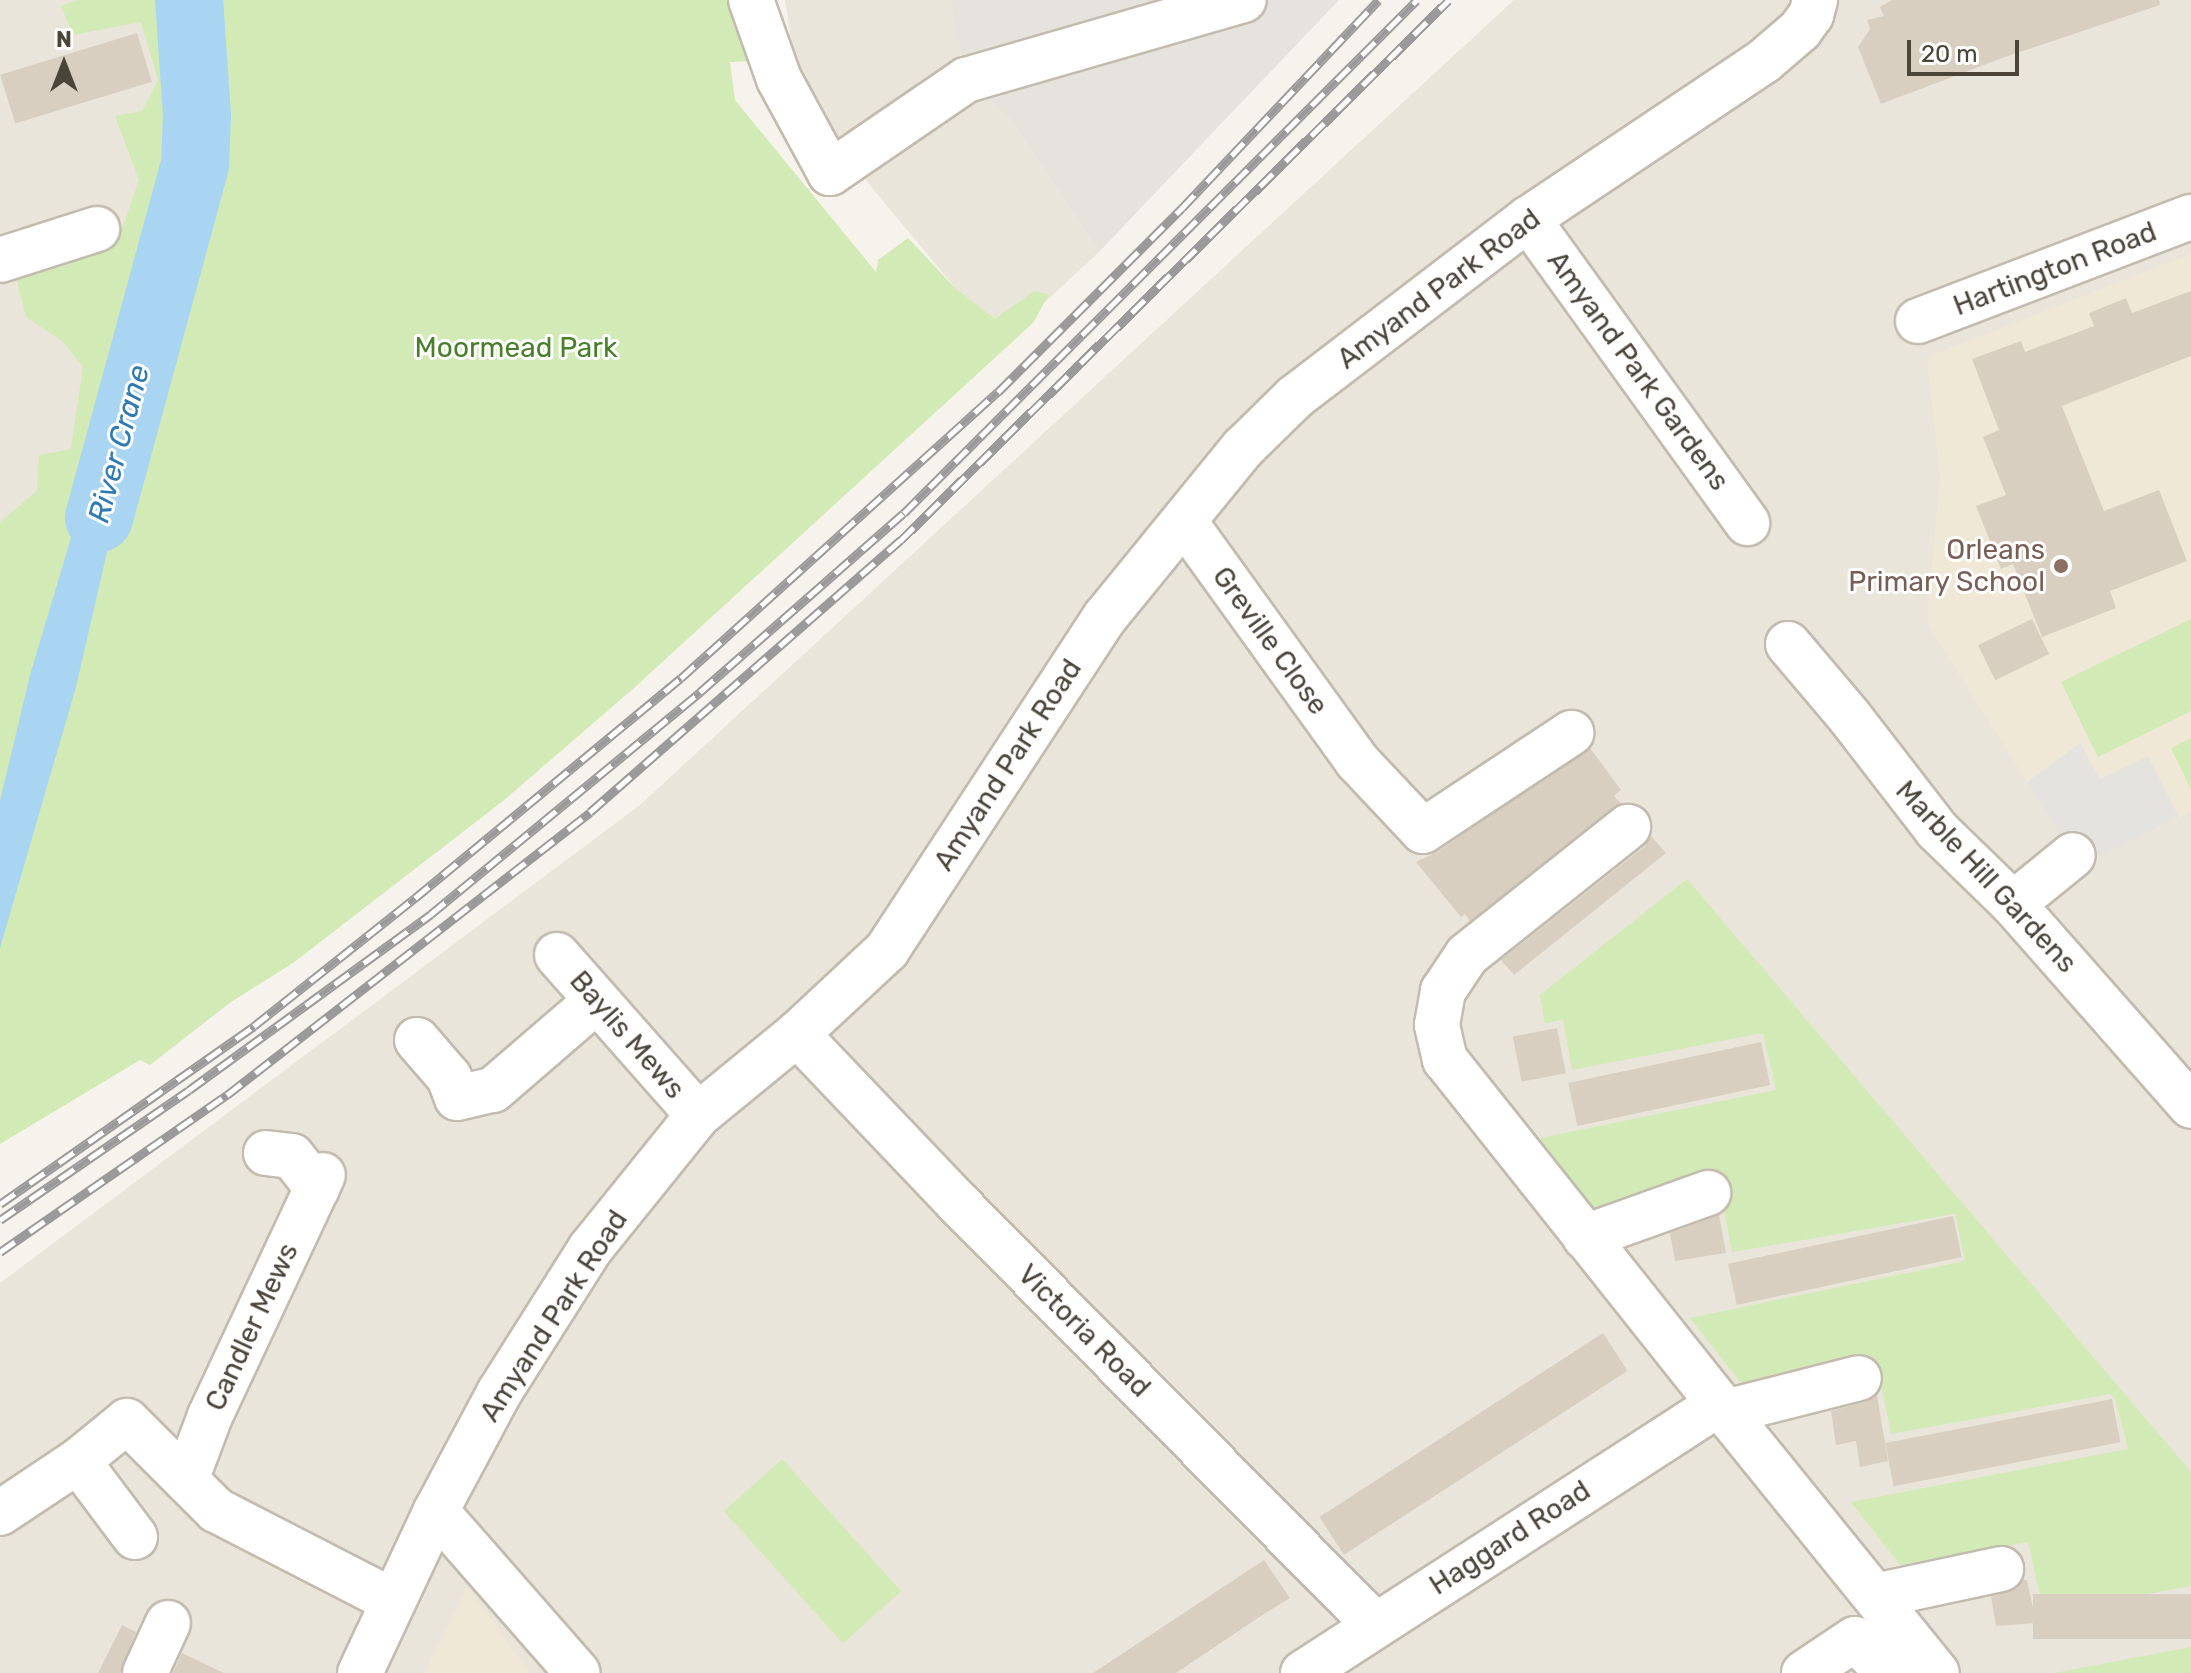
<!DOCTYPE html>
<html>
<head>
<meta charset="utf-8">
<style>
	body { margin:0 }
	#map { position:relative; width:2191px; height:1673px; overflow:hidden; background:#f6f3ec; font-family:Rubik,sans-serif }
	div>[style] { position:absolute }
	.residential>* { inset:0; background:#eae5da }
	.industrial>* { inset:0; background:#e6e2dd }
	.education>* { inset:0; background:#efe8d6 }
	.green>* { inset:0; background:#d2eab5; transform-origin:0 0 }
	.parking>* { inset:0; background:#e5e3e0 }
	.water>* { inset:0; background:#a9d4f2 }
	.river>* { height:68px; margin:-34px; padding:0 34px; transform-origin:34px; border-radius:34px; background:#a9d4f2 }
	.building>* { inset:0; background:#d8cfc1; transform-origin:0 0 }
	.roads { filter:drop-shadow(2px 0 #c2bbae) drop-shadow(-2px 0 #c2bbae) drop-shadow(0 2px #c2bbae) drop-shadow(0 -2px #c2bbae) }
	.minor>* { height:44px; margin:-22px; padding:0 22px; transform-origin:22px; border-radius:22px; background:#fff }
	.rail>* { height:9px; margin-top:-4.5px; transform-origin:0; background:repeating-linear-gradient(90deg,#fff 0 18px,#9a9a9a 0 36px); box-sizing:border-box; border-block:2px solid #9a9a9a }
	.dots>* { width:22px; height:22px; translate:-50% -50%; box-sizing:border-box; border:4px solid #fff; border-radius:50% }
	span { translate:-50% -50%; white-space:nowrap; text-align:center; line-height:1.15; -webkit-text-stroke:6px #fff; paint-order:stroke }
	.street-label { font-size:28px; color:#4b4439 }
	.park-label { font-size:28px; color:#4a7f2a }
	.education-label { font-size:28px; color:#785e54 }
	.right { translate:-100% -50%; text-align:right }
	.water-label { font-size:30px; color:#2e7ab2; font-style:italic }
	.north { position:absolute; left:24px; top:24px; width:80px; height:80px; -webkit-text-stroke:6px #fff; paint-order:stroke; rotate:0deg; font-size:22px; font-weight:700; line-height:32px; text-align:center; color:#4b4439 }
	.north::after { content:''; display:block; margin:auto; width:28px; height:36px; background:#4b4439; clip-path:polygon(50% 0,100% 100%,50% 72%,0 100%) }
	.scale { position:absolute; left:1907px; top:40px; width:112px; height:36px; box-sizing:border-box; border:4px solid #4b4439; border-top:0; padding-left:10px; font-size:24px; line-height:28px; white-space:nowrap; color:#4b4439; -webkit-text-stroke:6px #fff; paint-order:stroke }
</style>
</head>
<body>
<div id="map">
	<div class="residential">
		<div style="clip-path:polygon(0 0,171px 0,182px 60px,0 770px)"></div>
		<div style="clip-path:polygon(785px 0,950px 0,966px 80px,1010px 119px,1099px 252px,1001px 343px,864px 178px,796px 71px)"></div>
		<div style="clip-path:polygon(1514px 0,2191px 0,2191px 1673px,0 1673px,0 1283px,640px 805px)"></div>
	</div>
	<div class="industrial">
		<div style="clip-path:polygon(950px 0,1339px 0,1099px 252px,1010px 119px,966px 80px)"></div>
	</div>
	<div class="education">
		<div style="clip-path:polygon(2191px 254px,2191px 812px,2081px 867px,1931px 630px,1927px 617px,1940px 479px,1927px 357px)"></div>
		<div style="clip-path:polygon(466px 1590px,472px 1593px,530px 1673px,424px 1673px)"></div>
	</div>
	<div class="green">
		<div style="clip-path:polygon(78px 0,774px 0,753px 61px,730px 62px,735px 100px,876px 272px,878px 260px,908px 238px,954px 287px,995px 319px,1034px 291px,1049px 294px,1033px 323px,634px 688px,503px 801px,293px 963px,231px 1002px,150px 1065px,140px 1060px,0 1144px,0 522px,37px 491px,39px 455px,71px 449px,83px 367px,62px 341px,26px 317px,17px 281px,60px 254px,123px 226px,139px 180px,115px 116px,142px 111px,158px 80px,141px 22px,73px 35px,61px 6px)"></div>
		<div style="clip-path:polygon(2191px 619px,2191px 711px,2098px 757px,2061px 682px)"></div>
		<div style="clip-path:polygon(2191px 738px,2191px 790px,2171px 748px)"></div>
		<div style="clip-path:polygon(1687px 879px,2191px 1472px,2191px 1586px,2044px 1613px,2028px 1542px,1900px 1565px,1851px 1502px,2128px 1449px,2115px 1398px,2110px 1394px,1891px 1434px,1876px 1360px,1745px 1388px,1690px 1318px,1965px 1261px,1955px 1214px,1732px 1252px,1716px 1170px,1594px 1211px,1540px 1138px,1776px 1090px,1763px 1033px,1572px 1070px,1563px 1019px,1545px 1024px,1540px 995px)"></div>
		<div style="left:782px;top:1459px;width:178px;height:78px;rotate:48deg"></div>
		<div style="clip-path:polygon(2191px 1647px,2191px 1673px,2054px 1673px)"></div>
	</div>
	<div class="parking">
		<div style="clip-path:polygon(2080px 743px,2100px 779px,2148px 756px,2179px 817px,2081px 867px,2027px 782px)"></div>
	</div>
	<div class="water">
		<div style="clip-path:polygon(105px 424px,134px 434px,76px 687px,0 948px,0 801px,30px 675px)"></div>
	</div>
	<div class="river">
		<div style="left:99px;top:518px;width:366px;rotate:-74.8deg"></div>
		<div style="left:195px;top:165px;width:49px;rotate:-87.7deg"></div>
		<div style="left:197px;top:116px;width:116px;rotate:-93.9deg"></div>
	</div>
	<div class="building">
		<div style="clip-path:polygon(1892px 0,2159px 0,2160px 5px,2002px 58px,1881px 104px,1858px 47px,1870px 29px,1867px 20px,1884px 16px,1880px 7px)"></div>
		<div style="left:137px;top:33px;width:51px;height:143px;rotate:73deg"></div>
		<div style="clip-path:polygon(2191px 291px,2191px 356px,2062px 406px,2104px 511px,2159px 490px,2187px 561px,2110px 591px,2116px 608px,2042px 637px,2013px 564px,2001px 569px,1976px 506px,2006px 495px,1983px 437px,1999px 430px,1972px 359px,2021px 341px,2025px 352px,2094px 326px,2089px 313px,2126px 298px,2132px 313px)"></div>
		<div style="left:2032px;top:619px;width:39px;height:60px;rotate:64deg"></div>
		<div style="clip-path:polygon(1590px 748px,1621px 790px,1614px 796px,1621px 804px,1470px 921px,1465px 914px,1461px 917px,1416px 862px,1437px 852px)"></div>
		<div style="clip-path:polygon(1651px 836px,1666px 853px,1514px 975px,1501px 960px,1644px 847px)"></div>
		<div style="left:1557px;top:1028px;width:46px;height:45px;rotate:79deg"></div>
		<div style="left:1761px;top:1042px;width:44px;height:197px;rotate:78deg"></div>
		<div style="clip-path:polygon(1719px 1215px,1726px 1253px,1675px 1261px,1670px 1233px)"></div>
		<div style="left:1953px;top:1216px;width:42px;height:230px;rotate:78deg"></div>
		<div style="left:1603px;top:1333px;width:45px;height:338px;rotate:57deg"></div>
		<div style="clip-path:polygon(1877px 1395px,1888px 1461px,1860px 1467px,1856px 1441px,1836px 1445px,1831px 1411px,1865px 1402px)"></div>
		<div style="left:2112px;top:1399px;width:44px;height:231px;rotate:79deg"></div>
		<div style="clip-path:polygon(1264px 1560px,1290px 1598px,1264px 1614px,1176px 1673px,1093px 1673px)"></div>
		<div style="clip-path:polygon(2023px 1580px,2027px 1580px,2036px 1623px,1996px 1626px,1991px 1597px,2017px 1588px)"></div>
		<div style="left:2191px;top:1594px;width:45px;height:158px;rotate:90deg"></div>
		<div style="clip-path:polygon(122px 1625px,136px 1632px,120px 1673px,98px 1673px)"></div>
		<div style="clip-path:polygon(182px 1653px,224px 1673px,173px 1673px)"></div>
	</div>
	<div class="roads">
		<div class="minor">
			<div style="left:751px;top:0;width:84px;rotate:70.5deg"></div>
			<div style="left:779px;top:79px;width:107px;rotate:61.5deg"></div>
			<div style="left:830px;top:173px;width:165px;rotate:-34.4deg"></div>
			<div style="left:966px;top:80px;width:289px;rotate:-16.1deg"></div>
			<div style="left:1528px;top:219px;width:375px;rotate:54.2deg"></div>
			<div style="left:0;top:260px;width:102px;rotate:-17.7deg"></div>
			<div style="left:1918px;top:321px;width:292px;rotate:-20.9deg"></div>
			<div style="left:1184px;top:521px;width:296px;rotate:54.2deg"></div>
			<div style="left:1357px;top:761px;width:96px;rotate:46.7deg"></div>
			<div style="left:1423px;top:831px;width:178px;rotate:-33.5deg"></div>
			<div style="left:1788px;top:644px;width:94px;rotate:49.7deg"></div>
			<div style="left:1849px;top:716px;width:144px;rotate:52.3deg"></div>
			<div style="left:1937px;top:830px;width:106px;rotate:44.2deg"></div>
			<div style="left:2013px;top:904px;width:269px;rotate:48.6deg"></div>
			<div style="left:2013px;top:904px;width:77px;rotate:-39.2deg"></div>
			<div style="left:557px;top:955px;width:213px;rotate:48.6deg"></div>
			<div style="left:797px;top:1034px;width:233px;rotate:46.4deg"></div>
			<div style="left:958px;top:1203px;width:592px;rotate:45.34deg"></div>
			<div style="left:417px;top:1040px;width:49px;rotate:49.1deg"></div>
			<div style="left:449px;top:1077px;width:22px;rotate:69deg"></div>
			<div style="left:457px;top:1098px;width:37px;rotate:-13deg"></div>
			<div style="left:493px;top:1090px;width:135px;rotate:-40.8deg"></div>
			<div style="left:266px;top:1153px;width:26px;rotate:7deg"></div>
			<div style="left:292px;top:1156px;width:41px;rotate:52deg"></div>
			<div style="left:1585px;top:1237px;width:131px;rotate:-19.7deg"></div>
			<div style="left:1719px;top:1404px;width:346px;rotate:51deg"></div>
			<div style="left:1725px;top:1412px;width:138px;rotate:-14.2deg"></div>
			<div style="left:78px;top:1461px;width:95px;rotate:53.1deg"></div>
			<div style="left:186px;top:1480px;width:68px;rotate:-69.4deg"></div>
			<div style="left:210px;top:1416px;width:266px;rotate:-64.9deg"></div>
			<div style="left:436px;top:1511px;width:215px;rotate:48.8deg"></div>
			<div style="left:0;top:1513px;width:94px;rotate:-33.7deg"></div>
			<div style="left:78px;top:1461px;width:63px;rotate:-39.2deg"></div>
			<div style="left:127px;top:1421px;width:126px;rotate:45deg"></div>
			<div style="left:216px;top:1510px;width:199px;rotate:27.2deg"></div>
			<div style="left:1875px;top:1596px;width:129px;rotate:-12.1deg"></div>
			<div style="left:145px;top:1673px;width:55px;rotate:-65.3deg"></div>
			<div style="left:360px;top:1673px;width:179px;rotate:-64.9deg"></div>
			<div style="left:436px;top:1511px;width:134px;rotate:-61.9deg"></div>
			<div style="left:499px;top:1393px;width:170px;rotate:-57.7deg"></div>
			<div style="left:590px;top:1249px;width:172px;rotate:-51.1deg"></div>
			<div style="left:698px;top:1115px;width:128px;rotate:-39.3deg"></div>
			<div style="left:797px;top:1034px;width:123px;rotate:-43deg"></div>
			<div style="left:887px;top:950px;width:398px;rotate:-56.8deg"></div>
			<div style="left:1105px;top:617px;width:218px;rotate:-50.8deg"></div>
			<div style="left:1243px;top:448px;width:73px;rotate:-44.4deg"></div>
			<div style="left:1295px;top:397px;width:293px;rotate:-37.4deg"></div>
			<div style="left:1528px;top:219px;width:284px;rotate:-33.8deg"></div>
			<div style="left:1764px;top:61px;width:48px;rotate:-40.7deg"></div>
			<div style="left:1800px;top:30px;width:19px;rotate:-54deg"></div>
			<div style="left:1811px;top:15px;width:16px;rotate:-75deg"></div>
			<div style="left:1303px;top:1673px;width:495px;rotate:-32.9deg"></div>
			<div style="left:1719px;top:1404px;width:440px;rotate:-128.5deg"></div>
			<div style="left:1445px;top:1060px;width:36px;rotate:-103deg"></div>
			<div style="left:1437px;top:1025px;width:35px;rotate:-80deg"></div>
			<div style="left:1443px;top:991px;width:43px;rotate:-56.3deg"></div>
			<div style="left:1467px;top:955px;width:206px;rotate:-38.5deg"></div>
			<div style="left:1804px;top:1673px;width:61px;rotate:-33.7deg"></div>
			<div style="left:1855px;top:1639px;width:47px;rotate:45.9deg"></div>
		</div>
	</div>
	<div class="rail">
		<div style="left:0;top:1204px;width:310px;rotate:-35deg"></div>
		<div style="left:254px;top:1026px;width:206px;rotate:-38.5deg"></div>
		<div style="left:415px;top:898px;width:345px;rotate:-39.6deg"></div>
		<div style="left:681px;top:678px;width:427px;rotate:-42.1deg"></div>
		<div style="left:998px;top:392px;width:260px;rotate:-45deg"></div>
		<div style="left:1182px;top:208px;width:286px;rotate:-46.6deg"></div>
		<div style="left:0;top:1220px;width:229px;rotate:-34.5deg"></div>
		<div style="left:189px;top:1090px;width:299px;rotate:-36deg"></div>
		<div style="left:431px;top:914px;width:349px;rotate:-39.5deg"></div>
		<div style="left:700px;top:692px;width:271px;rotate:-41.3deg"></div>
		<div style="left:904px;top:513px;width:725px;rotate:-45deg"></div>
		<div style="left:0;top:1252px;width:276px;rotate:-34.7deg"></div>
		<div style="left:227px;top:1095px;width:460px;rotate:-37.9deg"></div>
		<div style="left:590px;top:812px;width:413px;rotate:-41.2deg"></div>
		<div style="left:901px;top:540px;width:769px;rotate:-44.58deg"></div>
	</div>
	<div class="dots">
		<div style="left:2061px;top:566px;background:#8d6e63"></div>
	</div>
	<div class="street-label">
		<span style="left:2055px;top:269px;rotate:-21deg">Hartington Road</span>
		<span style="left:1439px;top:289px;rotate:-37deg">Amyand Park Road</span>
		<span style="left:1638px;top:371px;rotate:54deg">Amyand Park Gardens</span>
		<span style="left:1270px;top:641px;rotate:54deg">Greville Close</span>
		<span style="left:1008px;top:765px;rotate:-57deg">Amyand Park Road</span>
		<span style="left:1986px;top:877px;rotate:47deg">Marble Hill Gardens</span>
		<span style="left:627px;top:1035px;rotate:49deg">Baylis Mews</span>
		<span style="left:554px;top:1316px;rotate:-57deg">Amyand Park Road</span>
		<span style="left:252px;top:1327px;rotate:-65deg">Candler Mews</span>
		<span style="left:1084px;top:1331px;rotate:45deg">Victoria Road</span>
		<span style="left:1510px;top:1538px;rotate:-33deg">Haggard Road</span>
	</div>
	<div class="park-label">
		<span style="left:516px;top:348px">Moormead Park</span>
	</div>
	<div class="education-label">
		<span class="right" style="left:2045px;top:566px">Orleans<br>Primary School</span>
	</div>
	<div class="water-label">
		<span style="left:119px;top:444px;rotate:-75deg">River Crane</span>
	</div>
	<div class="north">N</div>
	<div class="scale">20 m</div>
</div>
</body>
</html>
